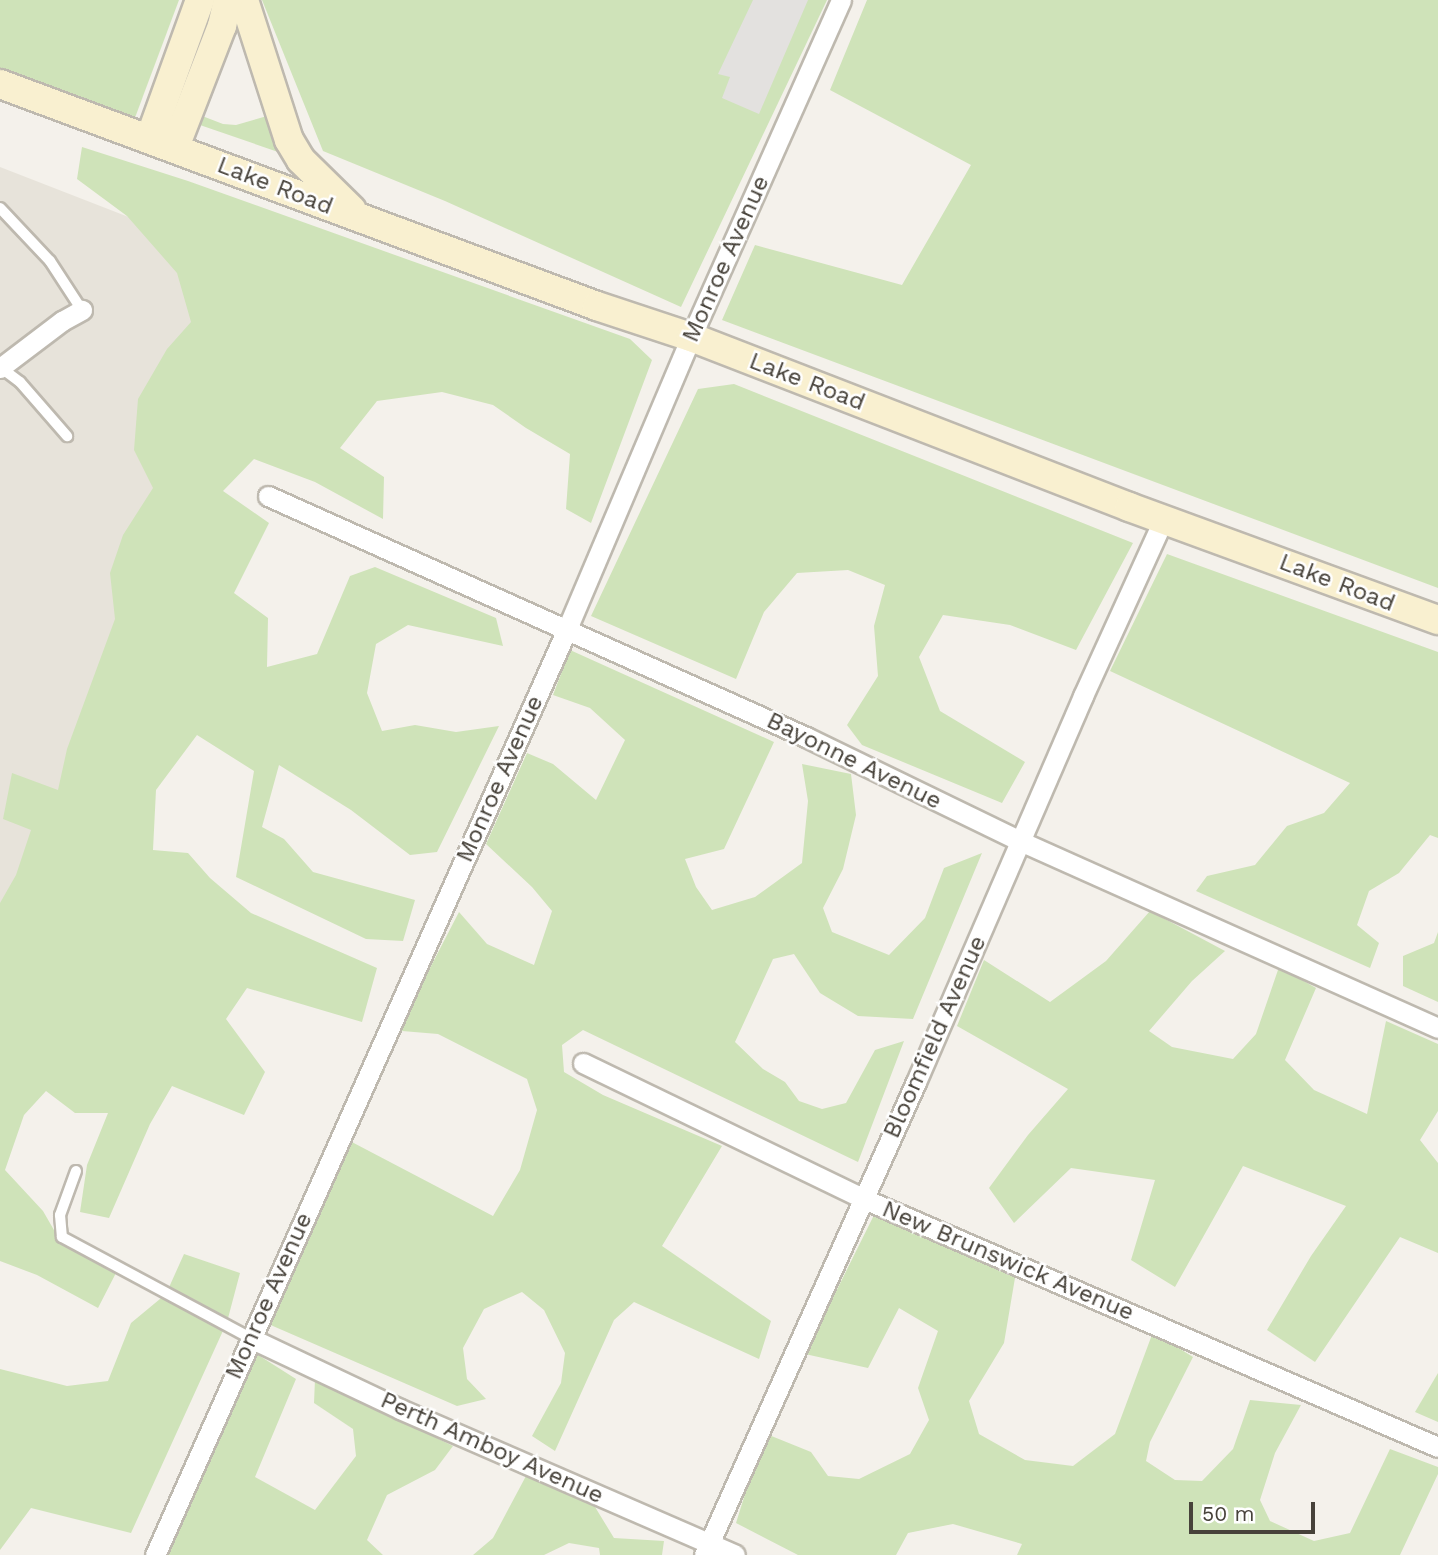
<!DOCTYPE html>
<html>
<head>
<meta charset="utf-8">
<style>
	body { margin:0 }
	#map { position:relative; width:1438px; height:1555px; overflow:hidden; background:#f4f1eb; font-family:"Work Sans",sans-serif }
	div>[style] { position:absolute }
	.residential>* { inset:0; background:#e7e3da }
	.green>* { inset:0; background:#cfe3b9 }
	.parking>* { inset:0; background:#e3e1df }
	.roads { filter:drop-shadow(2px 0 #beb9af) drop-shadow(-2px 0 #beb9af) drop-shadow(0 2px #beb9af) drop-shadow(0 -2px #beb9af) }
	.lane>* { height:10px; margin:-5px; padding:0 5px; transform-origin:5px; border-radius:5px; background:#fff }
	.street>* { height:19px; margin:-9.5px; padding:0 9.5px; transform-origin:9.5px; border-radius:9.5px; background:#fff }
	.secondary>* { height:28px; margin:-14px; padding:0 14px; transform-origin:14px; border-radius:14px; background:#f9f0d0 }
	span { translate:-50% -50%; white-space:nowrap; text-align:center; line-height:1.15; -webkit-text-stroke:5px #fff; paint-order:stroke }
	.street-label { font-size:24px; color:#47423a }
	.scale { position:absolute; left:1189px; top:1502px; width:126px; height:32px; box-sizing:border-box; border:4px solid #47423a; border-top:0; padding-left:9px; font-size:21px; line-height:24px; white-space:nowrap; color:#47423a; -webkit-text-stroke:5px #fff; paint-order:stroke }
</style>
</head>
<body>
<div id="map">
	<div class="residential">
		<div style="clip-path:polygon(0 167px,216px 251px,0 1115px)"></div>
	</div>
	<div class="green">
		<div style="clip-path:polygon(0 0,179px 0,130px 131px,0 85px)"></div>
		<div style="clip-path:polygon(262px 0,827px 0,681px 307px,445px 201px,323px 151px)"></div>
		<div style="clip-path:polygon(867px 0,1438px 0,1438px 588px,722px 320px,755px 245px,902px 285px,971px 165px,830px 90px)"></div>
		<div style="clip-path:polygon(197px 114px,223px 124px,236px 125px,267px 116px,281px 153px,197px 124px)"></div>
		<div style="clip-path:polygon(82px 147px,188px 181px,630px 339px,652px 360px,591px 523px,566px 509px,570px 454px,526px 428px,493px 405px,442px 392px,377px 401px,340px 448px,384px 477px,383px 519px,315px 482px,254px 459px,223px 491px,269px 523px,234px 593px,268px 618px,267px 667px,317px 654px,350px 576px,375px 567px,496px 618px,503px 646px,408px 625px,376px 644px,367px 693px,382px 731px,415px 725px,456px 732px,499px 726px,437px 852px,410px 855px,351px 810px,279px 765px,262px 827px,284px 839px,313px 872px,415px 900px,403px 941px,366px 939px,236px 877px,254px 771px,197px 735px,156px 790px,153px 850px,188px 853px,210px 878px,251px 913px,377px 968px,362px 1022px,247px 988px,226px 1019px,265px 1072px,244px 1115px,172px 1086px,150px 1124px,109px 1218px,80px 1212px,87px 1165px,108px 1113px,75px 1113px,46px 1091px,24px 1115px,5px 1170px,43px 1211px,58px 1237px,117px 1271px,98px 1308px,37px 1275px,0 1261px,0 903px,16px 875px,31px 830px,3px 819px,12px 773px,58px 790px,67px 749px,115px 619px,110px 573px,123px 535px,153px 488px,134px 450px,138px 399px,167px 349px,191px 322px,177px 273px,127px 216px,77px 179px)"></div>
		<div style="clip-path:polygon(734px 384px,1133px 543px,1076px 650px,1010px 625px,943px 615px,919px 657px,940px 711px,1025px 762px,1002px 803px,862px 745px,847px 725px,878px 676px,874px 626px,885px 585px,848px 570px,797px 573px,764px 612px,736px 679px,591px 616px,698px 389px)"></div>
		<div style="clip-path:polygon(1167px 554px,1438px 652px,1438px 838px,1430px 835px,1399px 873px,1369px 891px,1357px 925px,1379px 943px,1370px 968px,1196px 891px,1207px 876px,1255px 865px,1287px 826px,1324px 813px,1350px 783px,1110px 671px)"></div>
		<div style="clip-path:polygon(570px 650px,774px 742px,724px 849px,685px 859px,696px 887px,712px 910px,755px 897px,802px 863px,808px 801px,802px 764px,851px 774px,856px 815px,843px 869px,823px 908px,832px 932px,889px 955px,925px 918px,944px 868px,982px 853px,913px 1019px,858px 1016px,820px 993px,794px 954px,773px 959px,735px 1042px,763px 1069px,785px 1082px,799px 1101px,822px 1109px,846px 1103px,875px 1050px,904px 1041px,858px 1162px,583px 1030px,562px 1045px,564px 1072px,603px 1095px,722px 1146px,662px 1246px,771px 1321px,759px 1359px,634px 1302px,614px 1320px,555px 1451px,532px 1436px,561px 1383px,565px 1353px,544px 1310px,522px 1292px,484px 1309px,463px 1348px,467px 1379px,486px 1399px,457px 1406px,266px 1323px,348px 1140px,493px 1216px,520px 1170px,537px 1110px,527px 1079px,438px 1034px,402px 1031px,417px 993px,459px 912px,487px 944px,534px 965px,552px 911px,532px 887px,486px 844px,527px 753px,553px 764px,596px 800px,625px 740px,590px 708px,553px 695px)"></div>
		<div style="clip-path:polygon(1150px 911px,1225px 951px,1192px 981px,1149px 1031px,1172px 1047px,1233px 1059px,1256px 1034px,1279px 967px,1316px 988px,1285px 1060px,1314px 1090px,1367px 1114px,1386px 1021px,1438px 1044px,1438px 1111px,1420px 1140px,1438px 1163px,1438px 1253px,1400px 1237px,1315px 1362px,1267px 1330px,1311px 1256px,1346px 1206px,1243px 1166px,1175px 1287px,1131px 1260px,1155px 1180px,1071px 1168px,1014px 1223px,989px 1188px,1028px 1135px,1068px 1089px,957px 1026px,984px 960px,1050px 1002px,1106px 961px)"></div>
		<div style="clip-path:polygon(1438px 932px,1438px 1002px,1403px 986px,1403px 956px,1434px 943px)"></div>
		<div style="clip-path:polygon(877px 1209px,1016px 1272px,1004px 1343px,969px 1401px,979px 1434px,1025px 1460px,1073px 1466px,1115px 1434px,1153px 1332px,1193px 1357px,1150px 1442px,1146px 1461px,1175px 1480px,1202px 1481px,1233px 1449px,1250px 1400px,1301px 1405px,1275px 1453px,1260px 1500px,1270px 1521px,1314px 1541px,1350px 1533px,1390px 1449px,1438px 1467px,1438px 1474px,1400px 1555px,1017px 1555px,1022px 1544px,953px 1524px,908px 1533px,896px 1555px,798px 1555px,736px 1523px,764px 1433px,811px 1452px,828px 1476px,859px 1479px,910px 1454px,929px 1420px,918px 1388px,938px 1331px,899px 1308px,868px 1368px,805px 1354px)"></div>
		<div style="clip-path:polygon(184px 1254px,240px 1273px,227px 1322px,131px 1533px,31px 1508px,0 1550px,0 1369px,67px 1386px,108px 1381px,131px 1323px,166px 1294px)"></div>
		<div style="clip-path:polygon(255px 1353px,296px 1379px,255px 1477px,315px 1510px,356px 1456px,353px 1429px,314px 1403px,315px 1379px,453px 1446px,435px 1470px,387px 1495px,367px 1540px,383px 1555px,167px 1555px)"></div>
		<div style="clip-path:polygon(1438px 1373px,1438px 1422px,1415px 1412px)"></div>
		<div style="clip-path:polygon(526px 1476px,592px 1502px,614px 1538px,664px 1541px,662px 1555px,600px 1555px,599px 1548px,569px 1543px,544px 1555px,473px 1555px,493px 1538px)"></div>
	</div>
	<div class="parking">
		<div style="clip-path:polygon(753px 0,808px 0,759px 114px,722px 98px,730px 77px,718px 74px)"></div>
	</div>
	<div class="roads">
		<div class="lane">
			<div style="left:0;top:208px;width:73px;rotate:46.7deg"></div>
			<div style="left:50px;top:261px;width:59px;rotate:56.9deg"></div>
			<div style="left:0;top:367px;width:25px;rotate:37deg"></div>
			<div style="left:20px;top:382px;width:72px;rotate:49deg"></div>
			<div style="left:76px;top:1171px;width:47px;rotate:110deg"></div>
			<div style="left:60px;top:1215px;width:22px;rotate:85deg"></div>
			<div style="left:62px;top:1237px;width:213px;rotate:28.2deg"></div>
		</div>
		<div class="street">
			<div style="left:0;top:368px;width:78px;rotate:-37.2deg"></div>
			<div style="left:62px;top:321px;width:23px;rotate:-29deg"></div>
			<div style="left:268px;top:496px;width:590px;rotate:24.13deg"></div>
			<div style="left:806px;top:737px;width:238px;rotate:25.9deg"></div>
			<div style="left:1020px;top:841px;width:458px;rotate:24.1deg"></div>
			<div style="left:583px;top:1063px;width:312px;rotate:25.8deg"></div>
			<div style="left:864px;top:1199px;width:625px;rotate:23.37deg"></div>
			<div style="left:250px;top:1338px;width:166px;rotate:25.3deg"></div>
			<div style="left:400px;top:1409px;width:365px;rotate:23.5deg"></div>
			<div style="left:155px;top:1555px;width:1014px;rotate:-66.01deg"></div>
			<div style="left:567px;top:629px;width:317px;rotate:-67deg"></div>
			<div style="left:691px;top:337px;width:369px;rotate:-66deg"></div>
			<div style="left:704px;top:1555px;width:518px;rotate:-65.86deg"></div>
			<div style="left:916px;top:1082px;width:421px;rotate:-66.6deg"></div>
			<div style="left:1083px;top:696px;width:196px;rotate:-65.5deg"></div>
		</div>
		<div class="secondary">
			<div style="left:244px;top:0;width:147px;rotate:72.2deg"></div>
			<div style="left:289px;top:140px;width:23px;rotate:59deg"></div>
			<div style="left:301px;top:160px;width:71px;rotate:44.4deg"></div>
			<div style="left:0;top:84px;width:637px;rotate:20.4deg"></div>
			<div style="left:597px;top:306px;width:99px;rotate:18.3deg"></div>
			<div style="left:691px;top:337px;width:470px;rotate:21.2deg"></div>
			<div style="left:1129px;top:507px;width:329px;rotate:20.1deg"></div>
			<div style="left:150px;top:138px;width:147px;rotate:-70.1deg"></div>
			<div style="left:175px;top:147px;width:130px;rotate:-68.8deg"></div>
			<div style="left:222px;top:26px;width:27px;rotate:-77deg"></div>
		</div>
	</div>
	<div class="street-label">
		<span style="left:275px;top:186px;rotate:21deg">Lake Road</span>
		<span style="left:726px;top:259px;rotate:-66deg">Monroe Avenue</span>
		<span style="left:807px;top:382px;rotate:21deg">Lake Road</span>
		<span style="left:1337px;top:583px;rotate:21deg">Lake Road</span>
		<span style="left:854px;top:761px;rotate:26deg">Bayonne Avenue</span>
		<span style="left:500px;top:779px;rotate:-66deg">Monroe Avenue</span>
		<span style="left:935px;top:1037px;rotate:-66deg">Bloomfield Avenue</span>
		<span style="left:1008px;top:1261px;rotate:23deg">New Brunswick Avenue</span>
		<span style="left:269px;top:1296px;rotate:-66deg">Monroe Avenue</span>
		<span style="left:492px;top:1448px;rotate:24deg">Perth Amboy Avenue</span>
	</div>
	<div class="scale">50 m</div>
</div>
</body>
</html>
